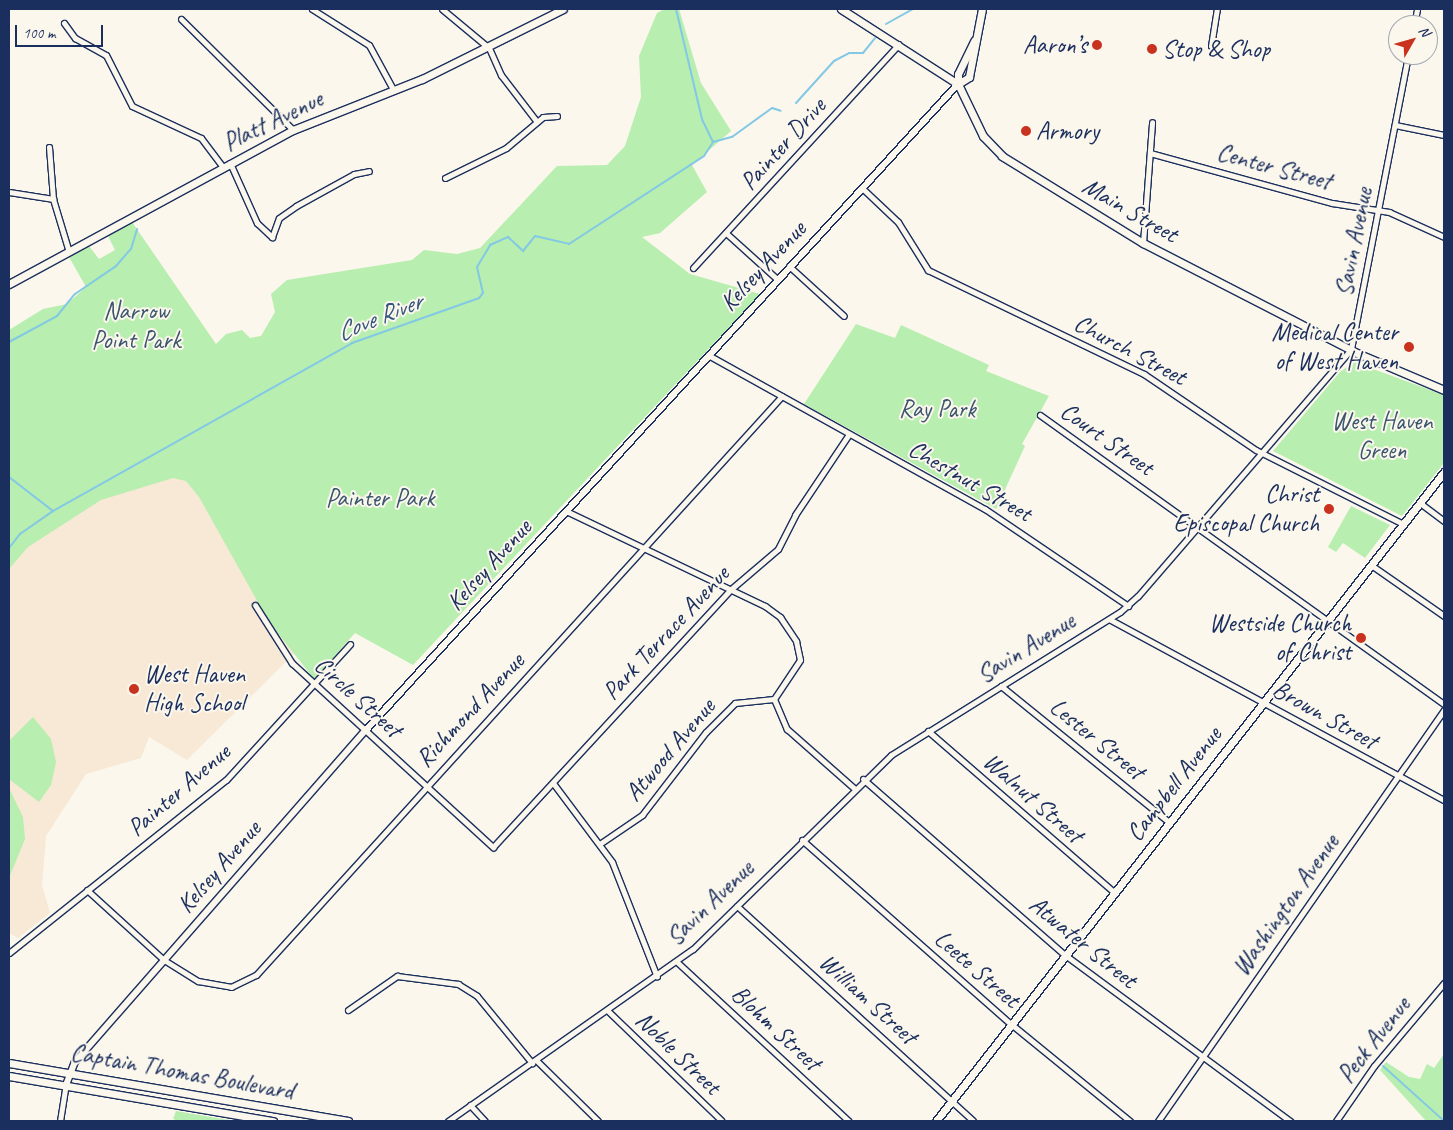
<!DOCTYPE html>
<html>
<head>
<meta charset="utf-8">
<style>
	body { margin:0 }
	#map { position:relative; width:1453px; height:1130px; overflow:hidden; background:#fbf7ec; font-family:Caveat,sans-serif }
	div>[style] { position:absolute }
	.built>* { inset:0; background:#f7e9d5 }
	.green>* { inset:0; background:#b8eeb0 }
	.stream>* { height:2px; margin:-1px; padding:0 1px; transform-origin:1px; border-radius:1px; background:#83c8e4 }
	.roads { filter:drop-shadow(1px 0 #1b2f5e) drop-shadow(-1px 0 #1b2f5e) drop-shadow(0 1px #1b2f5e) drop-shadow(0 -1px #1b2f5e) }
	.minor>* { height:5px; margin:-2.5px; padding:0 2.5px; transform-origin:2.5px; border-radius:2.5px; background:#fbf7ec }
	.tertiary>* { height:6px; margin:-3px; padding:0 3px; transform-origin:3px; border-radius:3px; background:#fbf7ec }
	.secondary>* { height:7px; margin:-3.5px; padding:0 3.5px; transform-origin:3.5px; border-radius:3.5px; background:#fbf7ec }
	.dots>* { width:14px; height:14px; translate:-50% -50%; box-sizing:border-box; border:2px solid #fbf7ec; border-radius:50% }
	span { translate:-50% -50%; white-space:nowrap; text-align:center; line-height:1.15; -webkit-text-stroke:4px #fbf7ec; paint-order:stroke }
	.poi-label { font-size:25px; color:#1b2f5e }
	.right { translate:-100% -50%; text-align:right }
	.left { translate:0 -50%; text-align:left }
	.street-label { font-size:25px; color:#1b2f5e }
	.park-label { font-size:25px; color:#3a556e }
	.water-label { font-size:26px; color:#355580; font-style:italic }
	.frame { position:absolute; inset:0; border:10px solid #1b2f5e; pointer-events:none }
	.north { position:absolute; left:1388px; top:15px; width:50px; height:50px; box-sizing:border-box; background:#fbf7ec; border:1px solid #a1a7b3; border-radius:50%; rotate:52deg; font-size:14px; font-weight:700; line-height:20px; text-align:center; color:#1b2f5e }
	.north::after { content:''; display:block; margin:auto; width:18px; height:22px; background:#c8321e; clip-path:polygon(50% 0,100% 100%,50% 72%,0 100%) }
	.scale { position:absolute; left:15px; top:25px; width:88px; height:22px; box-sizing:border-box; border:2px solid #1b2f5e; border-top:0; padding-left:6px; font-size:15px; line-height:18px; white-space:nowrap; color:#1b2f5e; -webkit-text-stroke:4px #fbf7ec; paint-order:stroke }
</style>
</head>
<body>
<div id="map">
	<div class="built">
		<div style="clip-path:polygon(143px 421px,307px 641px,187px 760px,149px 737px,141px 758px,86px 774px,46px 836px,42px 885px,50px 913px,18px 938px,9px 933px,9px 483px)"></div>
	</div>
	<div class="green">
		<div style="clip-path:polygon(665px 9px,679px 9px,701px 83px,731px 131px,692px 165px,707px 192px,660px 233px,642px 237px,690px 274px,760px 294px,413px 665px,355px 633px,314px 679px,269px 622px,199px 497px,186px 481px,173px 478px,101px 500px,28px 547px,9px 569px,9px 330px,43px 309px,67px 304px,86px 287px,69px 257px,89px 246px,99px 259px,115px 250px,108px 236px,132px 222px,216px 344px,226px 334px,242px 330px,250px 338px,261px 336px,275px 312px,271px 294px,287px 280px,412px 260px,424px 250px,457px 254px,480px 248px,557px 166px,607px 165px,625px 146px,641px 97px,639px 56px,657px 13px)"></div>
		<div style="clip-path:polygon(856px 324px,895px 338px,901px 325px,989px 365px,986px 371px,1049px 396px,1022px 444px,1025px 446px,996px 509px,804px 404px)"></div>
		<div style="clip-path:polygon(1354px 362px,1444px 395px,1444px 463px,1402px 516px,1273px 451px,1340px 372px)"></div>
		<div style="clip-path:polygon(1351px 506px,1390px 525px,1365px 558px,1343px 543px,1336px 552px,1328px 547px)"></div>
		<div style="clip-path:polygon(33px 717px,51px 739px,56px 762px,51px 785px,39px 802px,9px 779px,9px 741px)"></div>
		<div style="clip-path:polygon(9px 788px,23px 817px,25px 839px,9px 878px)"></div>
		<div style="clip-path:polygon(1444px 1054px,1444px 1121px,1426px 1121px,1380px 1070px,1386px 1062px,1409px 1077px,1420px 1079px,1427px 1064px,1434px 1068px)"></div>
		<div style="clip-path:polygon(176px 1111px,205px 1116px,235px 1121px,178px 1121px,173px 1119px)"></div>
	</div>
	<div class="stream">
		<div style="left:886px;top:24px;width:31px;rotate:-29deg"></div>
		<div style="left:796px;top:103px;width:57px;rotate:-47.9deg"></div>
		<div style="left:834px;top:61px;width:17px;rotate:-28deg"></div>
		<div style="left:849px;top:53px;width:14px"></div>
		<div style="left:863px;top:53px;width:19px;rotate:-51deg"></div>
		<div style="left:713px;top:142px;width:20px;rotate:-15deg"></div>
		<div style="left:732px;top:137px;width:49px;rotate:-35.9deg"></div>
		<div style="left:772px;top:108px;width:9px;rotate:18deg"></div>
		<div style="left:9px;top:342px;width:55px;rotate:-28.4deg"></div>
		<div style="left:57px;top:316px;width:28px;rotate:-51deg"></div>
		<div style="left:75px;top:294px;width:50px;rotate:-34.3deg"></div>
		<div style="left:116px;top:266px;width:23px;rotate:-49deg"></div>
		<div style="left:131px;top:249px;width:21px;rotate:-73deg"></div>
		<div style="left:9px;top:477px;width:56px;rotate:37.7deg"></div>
		<div style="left:9px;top:548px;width:18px;rotate:-52deg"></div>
		<div style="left:20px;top:534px;width:40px;rotate:-34.9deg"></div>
		<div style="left:53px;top:511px;width:343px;rotate:-29.3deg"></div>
		<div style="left:352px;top:343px;width:135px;rotate:-19.5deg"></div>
		<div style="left:479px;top:298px;width:6px;rotate:-51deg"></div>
		<div style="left:483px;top:293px;width:27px;rotate:-103deg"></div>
		<div style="left:477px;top:267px;width:26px;rotate:-59deg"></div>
		<div style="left:490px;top:245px;width:20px;rotate:-24deg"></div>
		<div style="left:508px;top:237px;width:21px;rotate:43deg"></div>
		<div style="left:523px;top:251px;width:19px;rotate:-51deg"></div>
		<div style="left:535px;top:236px;width:35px;rotate:13deg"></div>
		<div style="left:569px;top:244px;width:161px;rotate:-33.1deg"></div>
		<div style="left:704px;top:156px;width:17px;rotate:-57deg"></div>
		<div style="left:713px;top:142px;width:25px;rotate:-116deg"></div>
		<div style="left:702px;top:119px;width:113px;rotate:-103.3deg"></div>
		<div style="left:1383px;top:1066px;width:82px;rotate:42deg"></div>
	</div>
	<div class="roads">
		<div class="minor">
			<div style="left:312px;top:9px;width:67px;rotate:32.3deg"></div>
			<div style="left:369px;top:45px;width:52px;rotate:61.5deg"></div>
			<div style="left:442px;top:9px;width:61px;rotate:39.7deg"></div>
			<div style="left:489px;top:48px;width:30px;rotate:66deg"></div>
			<div style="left:501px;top:75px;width:59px;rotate:52.5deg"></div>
			<div style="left:181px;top:19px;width:158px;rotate:44.7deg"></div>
			<div style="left:64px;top:23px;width:19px;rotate:54deg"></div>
			<div style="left:75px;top:38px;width:35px;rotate:29deg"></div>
			<div style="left:106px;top:55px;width:57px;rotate:63deg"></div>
			<div style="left:132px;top:106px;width:76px;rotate:24.9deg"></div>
			<div style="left:201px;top:138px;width:36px;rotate:53deg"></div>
			<div style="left:1414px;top:25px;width:16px;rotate:-79deg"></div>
			<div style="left:1211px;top:46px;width:37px;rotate:-81deg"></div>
			<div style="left:1395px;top:125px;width:50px;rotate:11.5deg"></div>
			<div style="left:49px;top:147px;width:52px;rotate:85.6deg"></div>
			<div style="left:53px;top:199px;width:55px;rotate:73.2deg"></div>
			<div style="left:1150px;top:153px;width:189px;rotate:15.4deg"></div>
			<div style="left:1332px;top:203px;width:58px;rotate:9deg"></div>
			<div style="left:1389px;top:212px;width:60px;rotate:24.4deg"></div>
			<div style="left:230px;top:163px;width:66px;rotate:65.8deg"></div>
			<div style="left:257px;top:223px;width:21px;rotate:43deg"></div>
			<div style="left:272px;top:237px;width:20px;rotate:-70deg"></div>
			<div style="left:279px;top:218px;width:21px;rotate:-35deg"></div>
			<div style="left:296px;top:206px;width:66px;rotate:-28.9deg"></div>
			<div style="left:354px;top:174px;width:15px;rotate:-11deg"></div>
			<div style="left:445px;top:178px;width:68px;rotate:-26.2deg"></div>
			<div style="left:506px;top:148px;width:48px;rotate:-40deg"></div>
			<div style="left:543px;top:117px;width:14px;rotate:-4deg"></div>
			<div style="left:862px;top:188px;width:50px;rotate:43.4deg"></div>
			<div style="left:898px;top:222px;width:57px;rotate:58deg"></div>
			<div style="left:928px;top:270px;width:240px;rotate:25.7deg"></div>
			<div style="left:1144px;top:374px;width:135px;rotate:34.2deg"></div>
			<div style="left:1256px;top:450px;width:165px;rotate:26.7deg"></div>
			<div style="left:9px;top:192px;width:45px;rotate:9deg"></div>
			<div style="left:726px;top:233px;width:70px;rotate:42.1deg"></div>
			<div style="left:1143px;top:243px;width:121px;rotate:-85.7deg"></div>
			<div style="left:789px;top:266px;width:74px;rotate:42.3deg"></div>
			<div style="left:693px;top:268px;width:304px;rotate:-47.4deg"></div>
			<div style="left:708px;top:355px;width:317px;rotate:29.1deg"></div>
			<div style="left:985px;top:509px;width:173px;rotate:34.1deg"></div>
			<div style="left:1040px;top:415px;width:497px;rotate:35.6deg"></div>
			<div style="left:1420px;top:503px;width:30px;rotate:37deg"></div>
			<div style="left:566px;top:511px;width:221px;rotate:25.5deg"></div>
			<div style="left:765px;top:606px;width:19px;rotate:36deg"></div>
			<div style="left:780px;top:617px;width:29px;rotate:56deg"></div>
			<div style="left:796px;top:641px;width:19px;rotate:78deg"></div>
			<div style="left:800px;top:660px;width:47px;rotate:123.7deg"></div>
			<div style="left:1371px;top:565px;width:89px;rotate:34.9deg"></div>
			<div style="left:255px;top:605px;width:69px;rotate:57.5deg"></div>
			<div style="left:292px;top:663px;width:273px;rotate:42.5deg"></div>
			<div style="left:493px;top:847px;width:350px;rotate:-47.3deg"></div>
			<div style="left:730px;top:590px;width:63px;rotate:-40.5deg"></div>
			<div style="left:778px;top:549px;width:38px;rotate:-63deg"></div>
			<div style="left:795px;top:515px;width:97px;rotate:-56.3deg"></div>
			<div style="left:1109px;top:619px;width:381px;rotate:28.4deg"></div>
			<div style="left:1001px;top:686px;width:216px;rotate:39deg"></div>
			<div style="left:774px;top:699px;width:33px;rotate:67deg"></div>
			<div style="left:787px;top:729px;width:89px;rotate:41.4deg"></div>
			<div style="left:928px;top:731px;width:246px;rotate:40.9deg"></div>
			<div style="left:863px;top:779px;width:268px;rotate:41.1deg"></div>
			<div style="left:1065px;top:955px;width:280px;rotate:36.4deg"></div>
			<div style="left:553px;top:783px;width:99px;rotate:53.2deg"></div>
			<div style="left:612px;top:862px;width:123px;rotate:68.6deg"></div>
			<div style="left:802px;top:840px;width:278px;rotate:41.4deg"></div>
			<div style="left:1011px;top:1024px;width:154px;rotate:39.2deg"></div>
			<div style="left:601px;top:843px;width:50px;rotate:-34.3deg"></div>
			<div style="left:642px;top:815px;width:105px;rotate:-52.4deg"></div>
			<div style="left:706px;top:732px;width:41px;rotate:-45deg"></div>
			<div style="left:735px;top:703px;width:39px;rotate:-6deg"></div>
			<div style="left:87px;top:890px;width:104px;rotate:42.3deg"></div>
			<div style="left:164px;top:960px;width:40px;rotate:32deg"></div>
			<div style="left:198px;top:981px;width:34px;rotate:10deg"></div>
			<div style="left:231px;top:987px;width:28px;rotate:-26deg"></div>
			<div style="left:256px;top:975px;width:782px;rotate:-47.75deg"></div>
			<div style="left:737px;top:906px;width:319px;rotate:42.3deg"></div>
			<div style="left:9px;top:953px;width:278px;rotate:-38.6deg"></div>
			<div style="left:226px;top:780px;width:184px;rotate:-47.6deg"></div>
			<div style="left:677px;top:962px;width:234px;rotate:42.8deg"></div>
			<div style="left:348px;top:1010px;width:60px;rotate:-34.8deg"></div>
			<div style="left:397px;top:976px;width:62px;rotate:7.5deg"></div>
			<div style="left:458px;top:984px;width:22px;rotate:32deg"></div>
			<div style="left:477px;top:996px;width:87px;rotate:50.6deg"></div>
			<div style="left:608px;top:1011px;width:158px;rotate:44deg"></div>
			<div style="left:536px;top:1060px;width:87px;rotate:44.5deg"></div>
			<div style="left:470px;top:1105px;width:22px;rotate:47deg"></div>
			<div style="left:60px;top:1121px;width:36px;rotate:-81deg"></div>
			<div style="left:448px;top:1121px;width:299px;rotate:-35.1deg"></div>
			<div style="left:693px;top:949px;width:277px;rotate:-44.4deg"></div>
			<div style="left:891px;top:755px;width:270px;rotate:-32deg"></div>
			<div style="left:1120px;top:612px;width:24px;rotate:-42deg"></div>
			<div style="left:1138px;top:596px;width:326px;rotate:-49.2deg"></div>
			<div style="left:1351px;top:349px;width:299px;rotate:-79deg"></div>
			<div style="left:1158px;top:1121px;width:501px;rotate:-55.17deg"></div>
			<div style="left:1336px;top:1121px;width:67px;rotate:-55.4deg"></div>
			<div style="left:1374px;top:1066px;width:109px;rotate:-49.9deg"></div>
		</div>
		<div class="tertiary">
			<div style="left:66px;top:1085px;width:25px;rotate:-69deg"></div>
			<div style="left:75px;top:1062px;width:441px;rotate:-48.8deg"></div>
			<div style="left:366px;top:730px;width:876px;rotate:-47.5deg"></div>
		</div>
		<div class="secondary">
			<div style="left:841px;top:9px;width:139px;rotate:32.7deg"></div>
			<div style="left:958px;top:84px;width:58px;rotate:64.3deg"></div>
			<div style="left:983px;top:136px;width:28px;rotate:46deg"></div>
			<div style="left:1002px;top:156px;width:166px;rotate:31.7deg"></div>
			<div style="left:1143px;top:243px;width:241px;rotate:27.2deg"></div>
			<div style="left:1357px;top:353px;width:95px;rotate:23deg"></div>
			<div style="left:958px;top:84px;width:13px;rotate:-32deg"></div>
			<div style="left:969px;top:77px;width:69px;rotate:-79.2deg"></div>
			<div style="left:958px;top:84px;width:10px;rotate:-90deg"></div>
			<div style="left:958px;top:74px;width:37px;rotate:-64deg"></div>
			<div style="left:9px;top:284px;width:323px;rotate:-28.5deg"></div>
			<div style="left:293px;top:130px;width:139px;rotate:-21.6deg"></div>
			<div style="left:422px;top:79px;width:157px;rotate:-26.4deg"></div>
			<div style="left:9px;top:1063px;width:344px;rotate:9.7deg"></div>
			<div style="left:9px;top:1076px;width:268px;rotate:9.7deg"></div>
			<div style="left:936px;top:1121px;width:824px;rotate:-51.95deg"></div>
		</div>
	</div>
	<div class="dots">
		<div style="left:1097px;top:45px;background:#c8321e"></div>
		<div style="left:1152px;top:49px;background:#c8321e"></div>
		<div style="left:1026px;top:131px;background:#c8321e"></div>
		<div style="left:1409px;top:347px;background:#c8321e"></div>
		<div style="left:1329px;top:509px;background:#c8321e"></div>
		<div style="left:1361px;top:638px;background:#c8321e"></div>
		<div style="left:134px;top:689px;background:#c8321e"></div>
	</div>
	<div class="poi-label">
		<span class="right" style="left:1087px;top:45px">Aaron’s</span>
		<span class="left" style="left:1162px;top:49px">Stop &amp; Shop</span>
		<span class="left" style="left:1036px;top:131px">Armory</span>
		<span class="right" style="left:1398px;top:347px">Medical Center<br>of West Haven</span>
		<span class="right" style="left:1319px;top:509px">Christ<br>Episcopal Church</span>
		<span class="right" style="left:1351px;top:638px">Westside Church<br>of Christ</span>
		<span class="left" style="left:144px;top:689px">West Haven<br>High School</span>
	</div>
	<div class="street-label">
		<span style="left:273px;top:121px;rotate:-26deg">Platt Avenue</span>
		<span style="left:783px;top:144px;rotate:-48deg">Painter Drive</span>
		<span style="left:1274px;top:167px;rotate:15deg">Center Street</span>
		<span style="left:1130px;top:210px;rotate:30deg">Main Street</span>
		<span style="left:1354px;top:242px;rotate:-79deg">Savin Avenue</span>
		<span style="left:763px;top:266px;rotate:-47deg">Kelsey Avenue</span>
		<span style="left:1130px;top:350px;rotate:28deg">Church Street</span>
		<span style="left:1107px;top:439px;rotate:35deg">Court Street</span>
		<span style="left:970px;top:481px;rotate:30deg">Chestnut Street</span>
		<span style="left:489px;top:565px;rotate:-48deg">Kelsey Avenue</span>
		<span style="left:666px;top:633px;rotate:-47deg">Park Terrace Avenue</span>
		<span style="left:1026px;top:648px;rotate:-32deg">Savin Avenue</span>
		<span style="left:358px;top:697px;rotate:42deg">Circle Street</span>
		<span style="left:470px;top:710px;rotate:-47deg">Richmond Avenue</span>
		<span style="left:1325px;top:715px;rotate:29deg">Brown Street</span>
		<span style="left:1097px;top:739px;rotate:39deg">Lester Street</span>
		<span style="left:670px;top:750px;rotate:-50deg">Atwood Avenue</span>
		<span style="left:1174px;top:784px;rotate:-52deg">Campbell Avenue</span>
		<span style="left:179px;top:790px;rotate:-41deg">Painter Avenue</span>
		<span style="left:1033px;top:798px;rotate:41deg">Walnut Street</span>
		<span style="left:219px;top:867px;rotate:-49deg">Kelsey Avenue</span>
		<span style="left:710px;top:903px;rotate:-44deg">Savin Avenue</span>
		<span style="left:1286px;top:905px;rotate:-55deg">Washington Avenue</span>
		<span style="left:1083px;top:942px;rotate:39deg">Atwater Street</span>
		<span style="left:977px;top:969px;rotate:41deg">Leete Street</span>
		<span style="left:868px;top:999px;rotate:42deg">William Street</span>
		<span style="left:776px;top:1028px;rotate:43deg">Blohm Street</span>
		<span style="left:1374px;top:1040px;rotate:-52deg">Peck Avenue</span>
		<span style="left:678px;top:1053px;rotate:44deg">Noble Street</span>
		<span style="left:182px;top:1072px;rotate:10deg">Captain Thomas Boulevard</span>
	</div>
	<div class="park-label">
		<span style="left:136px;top:326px">Narrow<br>Point Park</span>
		<span style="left:937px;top:409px">Ray Park</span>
		<span style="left:1382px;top:436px">West Haven<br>Green</span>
		<span style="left:380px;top:498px">Painter Park</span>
	</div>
	<div class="water-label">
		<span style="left:379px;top:317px;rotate:-22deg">Cove River</span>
	</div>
	<div class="frame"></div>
	<div class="north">N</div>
	<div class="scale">100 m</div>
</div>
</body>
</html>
